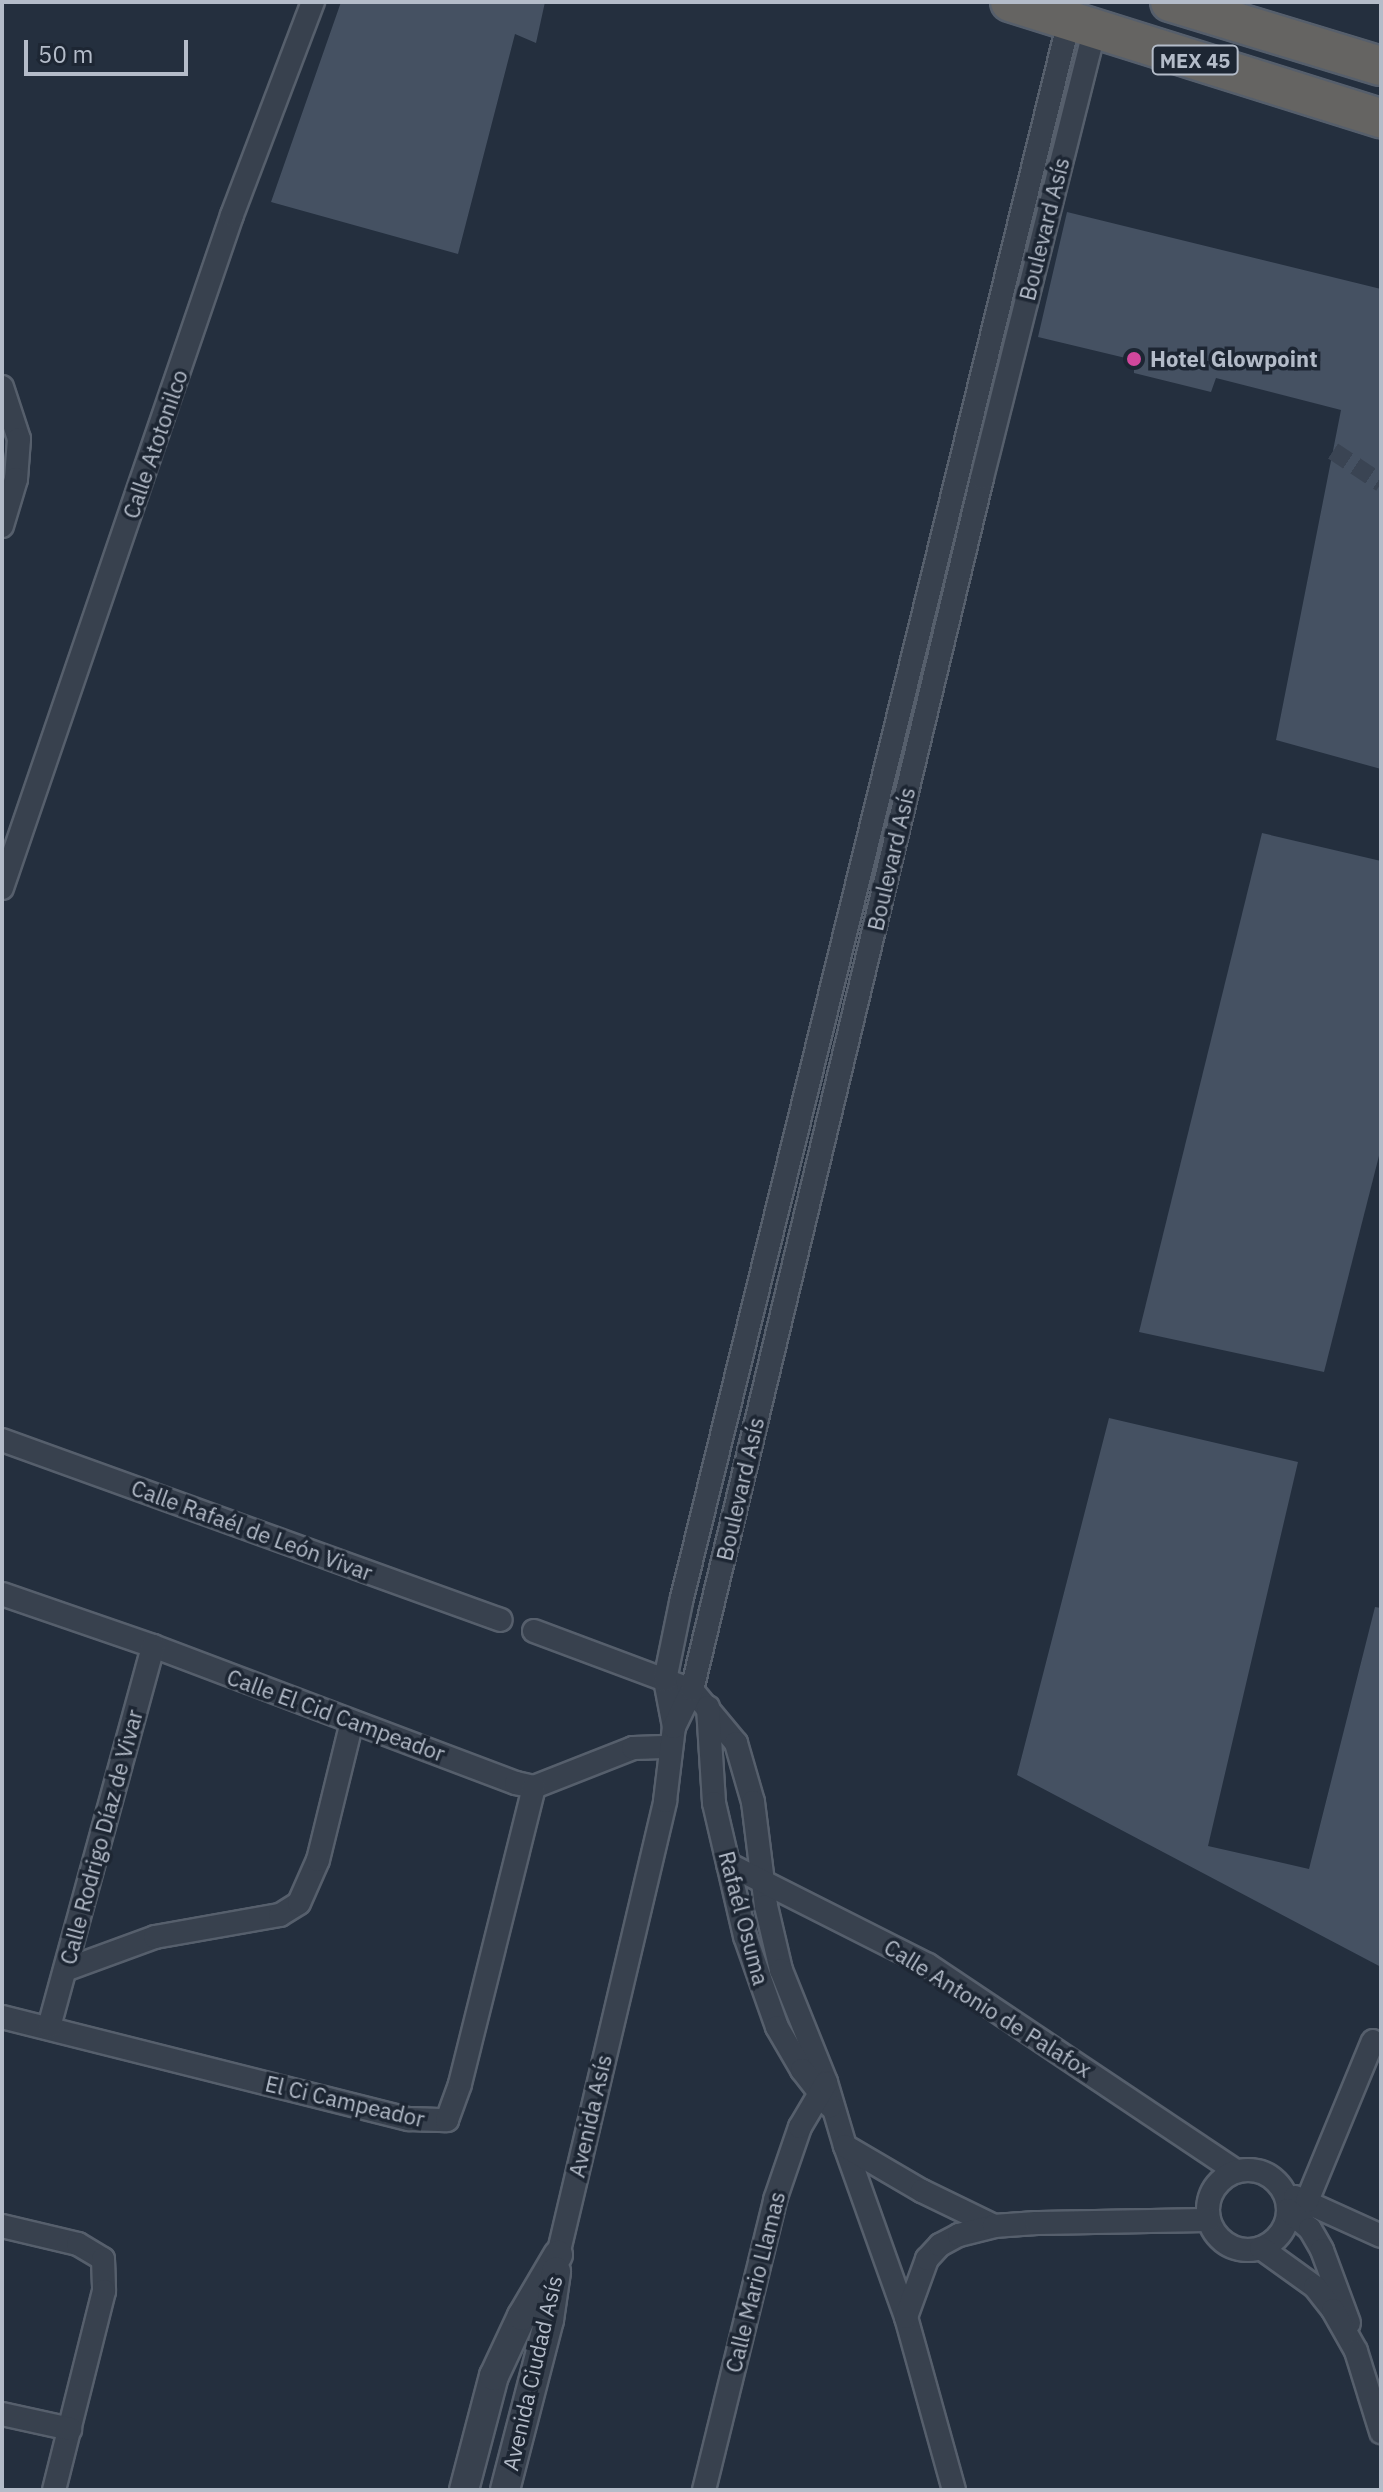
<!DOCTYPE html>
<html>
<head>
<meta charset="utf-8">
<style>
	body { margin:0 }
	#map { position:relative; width:1383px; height:2492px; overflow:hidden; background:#242f3e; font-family:"IBM Plex Sans",sans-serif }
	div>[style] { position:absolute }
	.building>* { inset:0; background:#455162 }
	.pedestrian-tunnel>* { height:18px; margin-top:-9px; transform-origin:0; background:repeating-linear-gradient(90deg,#3a4453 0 18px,transparent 0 27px) }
	.roads { filter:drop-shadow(2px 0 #565f6c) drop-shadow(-2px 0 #565f6c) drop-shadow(0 2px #565f6c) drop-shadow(0 -2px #565f6c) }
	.minor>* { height:22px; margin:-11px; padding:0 11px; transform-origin:11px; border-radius:11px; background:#38414e }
	.minor>.ring { margin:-11px; padding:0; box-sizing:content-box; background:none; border:22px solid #38414e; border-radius:50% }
	.tertiary>* { height:28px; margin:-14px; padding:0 14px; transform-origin:14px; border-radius:14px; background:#38414e }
	.trunk>* { height:38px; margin:-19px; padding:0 19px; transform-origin:19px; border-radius:19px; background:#656462 }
	.dots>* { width:22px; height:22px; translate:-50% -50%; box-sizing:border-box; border:4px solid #1d2633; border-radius:50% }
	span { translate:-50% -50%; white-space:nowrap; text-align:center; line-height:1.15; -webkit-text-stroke:7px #1d2633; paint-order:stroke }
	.shield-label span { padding:2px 6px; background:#1d2633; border:2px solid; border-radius:6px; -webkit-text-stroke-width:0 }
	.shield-label { font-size:20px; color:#b4bcc9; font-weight:700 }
	.street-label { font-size:22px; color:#b4bcc9 }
	.poi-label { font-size:22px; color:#b4bcc9; font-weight:700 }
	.left { translate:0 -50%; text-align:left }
	.frame { position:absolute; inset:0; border:4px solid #b4bcc9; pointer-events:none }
	.scale { position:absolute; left:24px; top:40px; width:164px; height:36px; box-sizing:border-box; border:4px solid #b4bcc9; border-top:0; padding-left:10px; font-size:24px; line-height:28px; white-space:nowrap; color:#b4bcc9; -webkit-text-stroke:6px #1d2633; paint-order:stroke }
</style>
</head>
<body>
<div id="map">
	<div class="building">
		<div style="clip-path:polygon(341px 2px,545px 2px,536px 43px,515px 34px,458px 254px,271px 202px)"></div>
		<div style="clip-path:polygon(1067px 212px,1381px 289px,1381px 769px,1276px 740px,1341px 410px,1216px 378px,1211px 392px,1134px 373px,1134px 360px,1038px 337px)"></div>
		<div style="clip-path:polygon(1262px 833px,1381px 861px,1381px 1148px,1324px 1372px,1139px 1332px)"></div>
		<div style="clip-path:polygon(1109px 1418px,1298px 1462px,1208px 1846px,1309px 1869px,1375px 1607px,1381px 1608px,1381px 1967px,1017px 1775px)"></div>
	</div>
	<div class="pedestrian-tunnel">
		<div style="left:1333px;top:451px;width:58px;rotate:33.7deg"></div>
	</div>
	<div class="roads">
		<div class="minor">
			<div style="left:2px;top:387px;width:55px;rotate:71.9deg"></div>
			<div style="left:19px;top:439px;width:40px;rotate:94.3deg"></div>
			<div style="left:16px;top:479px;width:49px;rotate:106.6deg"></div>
			<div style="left:2px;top:888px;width:711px;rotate:-71.13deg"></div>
			<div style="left:232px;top:215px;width:228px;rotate:-69.2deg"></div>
			<div style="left:2px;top:1440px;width:530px;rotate:19.84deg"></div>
			<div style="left:2px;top:1594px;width:160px;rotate:19deg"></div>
			<div style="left:153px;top:1646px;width:388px;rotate:20.7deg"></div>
			<div style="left:516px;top:1783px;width:18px;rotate:13deg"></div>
			<div style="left:534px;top:1787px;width:106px;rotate:-21.5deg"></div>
			<div style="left:633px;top:1748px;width:38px;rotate:-2deg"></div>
			<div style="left:534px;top:1631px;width:169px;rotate:20.5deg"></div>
			<div style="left:692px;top:1690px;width:69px;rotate:50.3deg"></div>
			<div style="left:736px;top:1743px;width:61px;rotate:73.9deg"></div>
			<div style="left:753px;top:1802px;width:105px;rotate:82.9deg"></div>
			<div style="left:766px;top:1906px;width:66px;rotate:76.8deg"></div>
			<div style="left:781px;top:1970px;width:121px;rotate:68.1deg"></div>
			<div style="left:826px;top:2082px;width:67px;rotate:73.5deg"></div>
			<div style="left:845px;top:2146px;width:182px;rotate:70.4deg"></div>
			<div style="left:906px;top:2317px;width:180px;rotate:74.5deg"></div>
			<div style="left:708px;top:1707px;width:96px;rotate:86.4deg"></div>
			<div style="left:714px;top:1803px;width:137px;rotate:76.9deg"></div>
			<div style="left:745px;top:1936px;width:96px;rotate:70.6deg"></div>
			<div style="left:777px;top:2027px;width:50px;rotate:59.8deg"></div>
			<div style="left:802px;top:2070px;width:46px;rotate:52.1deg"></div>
			<div style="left:674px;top:1727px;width:48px;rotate:-100.8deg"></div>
			<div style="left:665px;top:1680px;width:80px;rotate:-78.4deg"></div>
			<div style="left:681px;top:1602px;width:1628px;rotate:-76.21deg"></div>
			<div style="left:728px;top:1864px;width:224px;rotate:26.8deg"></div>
			<div style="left:928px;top:1965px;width:371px;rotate:33.8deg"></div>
			<div style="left:65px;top:1970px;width:96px;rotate:-20.1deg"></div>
			<div style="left:155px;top:1937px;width:127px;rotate:-10deg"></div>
			<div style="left:280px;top:1915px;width:22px;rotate:-32deg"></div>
			<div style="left:299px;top:1903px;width:47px;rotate:-66.2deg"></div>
			<div style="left:318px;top:1860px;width:142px;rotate:-76.2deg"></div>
			<div style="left:2px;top:2017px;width:420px;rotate:14.1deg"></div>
			<div style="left:409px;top:2119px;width:38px;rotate:2deg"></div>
			<div style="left:447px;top:2120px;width:38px;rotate:-70deg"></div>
			<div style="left:460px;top:2084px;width:306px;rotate:-76deg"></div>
			<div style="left:49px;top:2027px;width:395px;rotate:-74.7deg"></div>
			<div style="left:845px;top:2146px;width:89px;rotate:30.3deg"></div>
			<div style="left:922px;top:2191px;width:80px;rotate:25.9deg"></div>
			<div class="ring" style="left:1208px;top:2170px;width:58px;height:58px"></div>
			<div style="left:1295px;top:2197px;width:94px;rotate:24.4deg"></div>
			<div style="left:1307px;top:2201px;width:173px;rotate:-67.6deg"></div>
			<div style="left:1288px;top:2210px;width:29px;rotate:41deg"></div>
			<div style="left:1310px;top:2229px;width:24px;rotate:60deg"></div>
			<div style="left:1322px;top:2250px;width:78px;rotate:69.7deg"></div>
			<div style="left:2px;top:2226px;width:78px;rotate:13.3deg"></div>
			<div style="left:78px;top:2244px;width:29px;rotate:31deg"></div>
			<div style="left:103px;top:2259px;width:32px;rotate:88deg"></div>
			<div style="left:104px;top:2291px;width:205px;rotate:104.1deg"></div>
			<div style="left:1261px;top:2248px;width:67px;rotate:35.8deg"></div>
			<div style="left:1315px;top:2287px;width:29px;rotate:52deg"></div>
			<div style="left:1333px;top:2310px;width:47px;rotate:60.7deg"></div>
			<div style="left:1356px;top:2351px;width:85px;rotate:72.8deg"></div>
			<div style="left:558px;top:2255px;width:466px;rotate:-76.7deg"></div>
			<div style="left:665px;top:1801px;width:75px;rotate:-83.1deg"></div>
			<div style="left:674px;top:1727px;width:41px;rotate:-64.1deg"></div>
			<div style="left:692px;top:1690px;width:1246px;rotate:-76.54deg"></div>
			<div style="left:982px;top:478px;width:463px;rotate:-75.9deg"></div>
			<div style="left:906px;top:2317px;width:62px;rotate:-70.1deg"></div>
			<div style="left:927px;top:2259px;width:19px;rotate:-47deg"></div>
			<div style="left:940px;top:2245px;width:21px;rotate:-28deg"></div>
			<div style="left:959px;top:2235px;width:36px;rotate:-14deg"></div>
			<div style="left:994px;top:2226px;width:42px;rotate:-4.1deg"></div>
			<div style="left:1036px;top:2223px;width:173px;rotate:-1deg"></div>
			<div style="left:2px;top:2414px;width:70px;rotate:12.4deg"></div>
			<div style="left:704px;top:2490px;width:299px;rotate:-76.2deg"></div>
			<div style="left:775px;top:2200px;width:77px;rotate:-71.1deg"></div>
			<div style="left:800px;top:2127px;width:51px;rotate:-59.4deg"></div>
		</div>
		<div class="tertiary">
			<div style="left:464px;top:2490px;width:118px;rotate:-75.3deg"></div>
			<div style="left:494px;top:2376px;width:66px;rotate:-65deg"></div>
			<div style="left:522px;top:2316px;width:71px;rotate:-59.5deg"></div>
			<div style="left:505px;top:2490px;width:176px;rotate:-75.5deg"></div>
			<div style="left:549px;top:2320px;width:49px;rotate:-81.7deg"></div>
		</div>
		<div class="trunk">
			<div style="left:1010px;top:2px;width:389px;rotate:17.4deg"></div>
			<div style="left:1170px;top:2px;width:220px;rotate:16.9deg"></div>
		</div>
	</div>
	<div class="dots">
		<div style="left:1134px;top:359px;background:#d1479c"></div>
	</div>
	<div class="shield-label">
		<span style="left:1195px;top:60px">MEX 45</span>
	</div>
	<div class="street-label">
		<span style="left:1044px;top:229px;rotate:-76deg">Boulevard Asís</span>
		<span style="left:155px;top:444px;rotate:-71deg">Calle Atotonilco</span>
		<span style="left:891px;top:859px;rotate:-77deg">Boulevard Asís</span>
		<span style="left:740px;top:1489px;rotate:-77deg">Boulevard Asís</span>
		<span style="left:252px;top:1530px;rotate:20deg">Calle Rafaél de León Vivar</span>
		<span style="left:336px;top:1715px;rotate:20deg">Calle El Cid Campeador</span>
		<span style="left:101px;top:1837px;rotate:-75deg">Calle Rodrigo Díaz de Vivar</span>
		<span style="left:744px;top:1918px;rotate:75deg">Rafaél Osuma</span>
		<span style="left:988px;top:2008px;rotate:32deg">Calle Antonio de Palafox</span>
		<span style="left:345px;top:2101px;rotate:13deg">El Ci Campeador</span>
		<span style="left:590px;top:2116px;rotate:-77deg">Avenida Asís</span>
		<span style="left:755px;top:2282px;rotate:-76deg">Calle Mario Llamas</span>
		<span style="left:532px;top:2373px;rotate:-77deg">Avenida Ciudad Asís</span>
	</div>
	<div class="poi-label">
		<span class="left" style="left:1150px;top:359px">Hotel Glowpoint</span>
	</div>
	<div class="frame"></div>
	<div class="scale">50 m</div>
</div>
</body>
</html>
